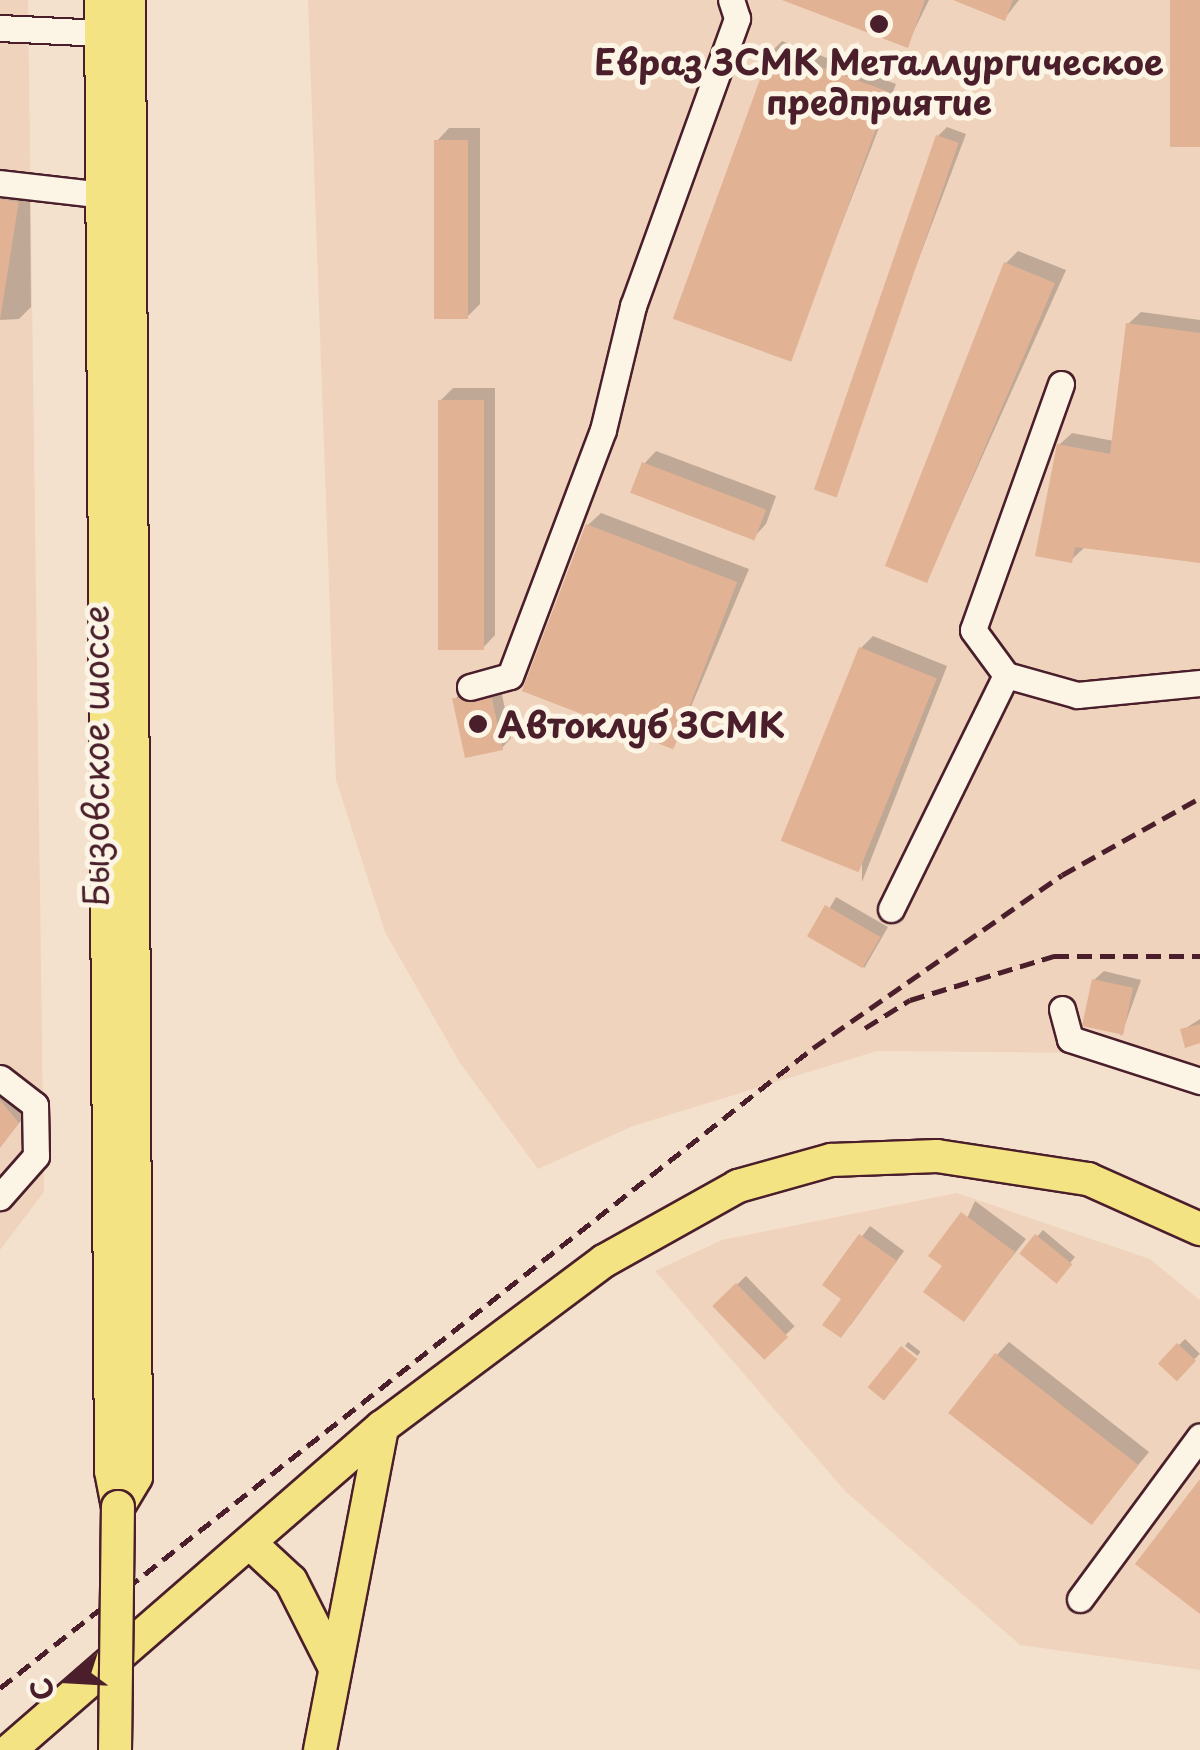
<!DOCTYPE html>
<html>
<head>
<meta charset="utf-8">
<style>
	body { margin:0 }
	#map { position:relative; width:1200px; height:1750px; overflow:hidden; background:#f4e1cd; font-family:"Playpen Sans",sans-serif }
	div>[style] { position:absolute }
	.built>* { inset:0; background:#efd3bc }
	.shadow>* { inset:0; background:#0003; transform-origin:0 0 }
	.building>* { inset:0; background:#e2b294; transform-origin:0 0 }
	.roads { filter:drop-shadow(2px 0 #4a1f2b) drop-shadow(-2px 0 #4a1f2b) drop-shadow(0 2px #4a1f2b) drop-shadow(0 -2px #4a1f2b) }
	.minor>* { height:25px; margin:-12.5px; padding:0 12.5px; transform-origin:12.5px; border-radius:12.5px; background:#fcf5e5 }
	.major>* { height:32px; margin:-16px; padding:0 16px; transform-origin:16px; border-radius:16px; background:#f4e382 }
	.rail>* { height:5px; margin-top:-2.5px; transform-origin:0; background:repeating-linear-gradient(90deg,#4a1f2b 0 15px,transparent 0 23px) }
	.bridges { filter:drop-shadow(2px 0 #4a1f2b) drop-shadow(-2px 0 #4a1f2b) drop-shadow(0 2px #4a1f2b) drop-shadow(0 -2px #4a1f2b) }
	.major-bridge>* { height:32px; margin:-16px; padding:0 16px; transform-origin:16px; border-radius:16px; background:#f4e382 }
	.dots>* { width:28px; height:28px; translate:-50% -50%; box-sizing:border-box; border:5px solid #fcf5e5; border-radius:50% }
	span { translate:-50% -50%; white-space:nowrap; text-align:center; line-height:1.15; -webkit-text-stroke:10px #fcf5e5; paint-order:stroke }
	.poi-label { font-size:35px; color:#4a1f2b; font-weight:700 }
	.left { translate:0 -50%; text-align:left }
	.street-label { font-size:35px; color:#4a1f2b }
	.north { position:absolute; left:20px; top:1630px; width:100px; height:100px; -webkit-text-stroke:8px #fcf5e5; paint-order:stroke; rotate:252deg; font-size:28px; font-weight:700; line-height:40px; text-align:center; color:#4a1f2b }
	.north::after { content:''; display:block; margin:auto; width:35px; height:45px; background:#4a1f2b; clip-path:polygon(50% 0,100% 100%,50% 72%,0 100%) }
</style>
</head>
<body>
<div id="map">
	<div class="built">
		<div style="clip-path:polygon(0 0,28px 0,44px 1192px,0 1250px)"></div>
		<div style="clip-path:polygon(308px 0,1200px 0,1200px 1093px,1120px 1053px,877px 1051px,633px 1126px,538px 1169px,460px 1063px,385px 932px,336px 780px)"></div>
		<div style="clip-path:polygon(957px 1193px,1150px 1259px,1200px 1300px,1200px 1670px,1020px 1645px,845px 1491px,655px 1271px,722px 1240px)"></div>
	</div>
	<div class="shadow">
		<div style="clip-path:polygon(784px 0,929px 0,907px 45px)"></div>
		<div style="clip-path:polygon(974px 0,1019px 0,1005px 18px)"></div>
		<div style="clip-path:polygon(782px 41px,896px 84px,789px 359px,773px 50px)"></div>
		<div style="clip-path:polygon(947px 127px,966px 134px,830px 493px,938px 136px)"></div>
		<div style="clip-path:polygon(449px 128px,480px 128px,480px 304px,468px 316px,437px 141px)"></div>
		<div style="clip-path:polygon(0 187px,30px 190px,31px 307px,19px 319px,0 320px)"></div>
		<div style="clip-path:polygon(1018px 251px,1066px 270px,927px 580px,1006px 263px)"></div>
		<div style="clip-path:polygon(1141px 312px,1200px 320px,1200px 560px,1084px 548px,1071px 560px,1059px 445px,1072px 433px,1114px 441px,1128px 324px)"></div>
		<div style="clip-path:polygon(453px 388px,495px 388px,495px 635px,483px 648px,440px 401px)"></div>
		<div style="clip-path:polygon(656px 451px,776px 496px,766px 524px,754px 537px,644px 464px)"></div>
		<div style="clip-path:polygon(601px 513px,749px 569px,674px 747px,588px 525px)"></div>
		<div style="clip-path:polygon(873px 636px,947px 666px,862px 882px,861px 648px)"></div>
		<div style="clip-path:polygon(464px 690px,501px 690px,511px 738px,502px 748px,455px 699px)"></div>
		<div style="left:836px;top:897px;width:60px;height:47px;rotate:30deg"></div>
		<div style="clip-path:polygon(1104px 971px,1141px 980px,1121px 1036px,1094px 980px)"></div>
		<div style="clip-path:polygon(1200px 1019px,1200px 1041px,1183px 1030px)"></div>
		<div style="clip-path:polygon(0 1084px,30px 1110px,0 1146px)"></div>
		<div style="clip-path:polygon(975px 1201px,1026px 1239px,963px 1319px,945px 1266px)"></div>
		<div style="clip-path:polygon(870px 1226px,904px 1251px,850px 1326px,845px 1299px,825px 1285px)"></div>
		<div style="clip-path:polygon(1043px 1230px,1075px 1257px,1061px 1274px,1023px 1253px)"></div>
		<div style="left:746px;top:1276px;width:70px;height:42px;rotate:46deg"></div>
		<div style="left:1185px;top:1339px;width:21px;height:33px;rotate:45deg"></div>
		<div style="left:908px;top:1342px;width:16px;height:5px;rotate:38deg"></div>
		<div style="clip-path:polygon(1009px 1342px,1149px 1452px,1091px 1522px,997px 1355px)"></div>
	</div>
	<div class="building">
		<div style="clip-path:polygon(782px 0,925px 0,908px 48px)"></div>
		<div style="clip-path:polygon(953px 0,1013px 0,1005px 21px)"></div>
		<div style="left:1170px;top:0;width:30px;height:147px"></div>
		<div style="left:771px;top:49px;width:126px;height:287px;rotate:20deg"></div>
		<div style="left:936px;top:135px;width:24px;height:375px;rotate:19deg"></div>
		<div style="left:434px;top:140px;width:34px;height:179px"></div>
		<div style="left:0;top:199px;width:19px;height:123px;rotate:9deg"></div>
		<div style="clip-path:polygon(1004px 262px,1055px 283px,927px 583px,885px 566px)"></div>
		<div style="clip-path:polygon(1126px 323px,1200px 333px,1200px 563px,1075px 547px,1072px 563px,1035px 556px,1057px 444px,1110px 454px)"></div>
		<div style="left:438px;top:400px;width:46px;height:250px"></div>
		<div style="left:642px;top:462px;width:133px;height:33px;rotate:21deg"></div>
		<div style="left:586px;top:524px;width:162px;height:179px;rotate:21deg"></div>
		<div style="left:859px;top:647px;width:84px;height:209px;rotate:22deg"></div>
		<div style="clip-path:polygon(452px 698px,492px 698px,503px 750px,465px 758px)"></div>
		<div style="left:825px;top:905px;width:64px;height:36px;rotate:30deg"></div>
		<div style="left:1092px;top:979px;width:42px;height:48px;rotate:12deg"></div>
		<div style="clip-path:polygon(1200px 1024px,1200px 1043px,1185px 1048px,1180px 1029px)"></div>
		<div style="clip-path:polygon(0 1100px,19px 1123px,0 1148px)"></div>
		<div style="clip-path:polygon(961px 1212px,1015px 1252px,964px 1322px,923px 1292px,942px 1266px,928px 1256px)"></div>
		<div style="clip-path:polygon(859px 1234px,897px 1261px,841px 1338px,822px 1325px,841px 1299px,822px 1285px)"></div>
		<div style="left:1035px;top:1234px;width:48px;height:25px;rotate:39deg"></div>
		<div style="left:736px;top:1283px;width:75px;height:33px;rotate:46deg"></div>
		<div style="left:1177px;top:1343px;width:26px;height:28px;rotate:43deg"></div>
		<div style="left:901px;top:1346px;width:21px;height:53px;rotate:39deg"></div>
		<div style="left:995px;top:1353px;width:182px;height:76px;rotate:38deg"></div>
		<div style="clip-path:polygon(1200px 1479px,1200px 1614px,1135px 1564px)"></div>
	</div>
	<div class="roads">
		<div class="minor">
			<div style="left:0;top:28px;width:103px;rotate:2.8deg"></div>
			<div style="left:0;top:183px;width:104px;rotate:6.6deg"></div>
			<div style="left:1061px;top:384px;width:261px;rotate:109.7deg"></div>
			<div style="left:973px;top:630px;width:56px;rotate:53.7deg"></div>
			<div style="left:1006px;top:675px;width:74px;rotate:15.7deg"></div>
			<div style="left:1077px;top:695px;width:124px;rotate:-5.6deg"></div>
			<div style="left:470px;top:687px;width:41px;rotate:-15.4deg"></div>
			<div style="left:510px;top:676px;width:263px;rotate:-69.3deg"></div>
			<div style="left:603px;top:430px;width:128px;rotate:-76.4deg"></div>
			<div style="left:633px;top:306px;width:306px;rotate:-70.1deg"></div>
			<div style="left:737px;top:18px;width:19px;rotate:-108deg"></div>
			<div style="left:891px;top:909px;width:261px;rotate:-63.8deg"></div>
			<div style="left:1062px;top:1009px;width:31px;rotate:75deg"></div>
			<div style="left:1070px;top:1039px;width:137px;rotate:17.9deg"></div>
			<div style="left:0;top:1078px;width:44px;rotate:37.6deg"></div>
			<div style="left:35px;top:1105px;width:51px;rotate:88.9deg"></div>
			<div style="left:36px;top:1156px;width:55px;rotate:131.3deg"></div>
			<div style="left:1080px;top:1599px;width:202px;rotate:-53.6deg"></div>
		</div>
		<div class="major">
			<div style="left:101px;top:0;width:1471px;rotate:89.61deg"></div>
			<div style="left:111px;top:1471px;width:37px;rotate:79deg"></div>
			<div style="left:118px;top:1507px;width:35px;rotate:-59deg"></div>
			<div style="left:136px;top:1477px;width:1477px;rotate:-90.27deg"></div>
			<div style="left:251px;top:1544px;width:54px;rotate:42.8deg"></div>
			<div style="left:291px;top:1581px;width:97px;rotate:63.2deg"></div>
			<div style="left:10px;top:1750px;width:493px;rotate:-41deg"></div>
			<div style="left:382px;top:1427px;width:277px;rotate:-36.8deg"></div>
			<div style="left:604px;top:1261px;width:154px;rotate:-29.2deg"></div>
			<div style="left:738px;top:1186px;width:97px;rotate:-15.6deg"></div>
			<div style="left:831px;top:1160px;width:106px;rotate:-2.2deg"></div>
			<div style="left:937px;top:1156px;width:153px;rotate:8.7deg"></div>
			<div style="left:1088px;top:1179px;width:123px;rotate:24.1deg"></div>
			<div style="left:320px;top:1750px;width:329px;rotate:-79.1deg"></div>
		</div>
	</div>
	<div class="rail">
		<div style="left:865px;top:1028px;width:53px;rotate:-31.9deg"></div>
		<div style="left:910px;top:1000px;width:151px;rotate:-17deg"></div>
		<div style="left:1054px;top:956px;width:146px"></div>
		<div style="left:0;top:1688px;width:1035px;rotate:-38.21deg"></div>
		<div style="left:813px;top:1048px;width:303px;rotate:-34.8deg"></div>
		<div style="left:1062px;top:875px;width:158px;rotate:-29.2deg"></div>
	</div>
	<div class="bridges">
		<div class="major-bridge">
			<div style="left:115px;top:1750px;width:243px;rotate:-89.3deg"></div>
		</div>
	</div>
	<div class="dots">
		<div style="left:879px;top:24px;background:#4a1f2b"></div>
		<div style="left:478px;top:724px;background:#4a1f2b"></div>
	</div>
	<div class="poi-label">
		<span style="left:879px;top:81px">Евраз ЗСМК Металлургическое<br>предприятие</span>
		<span class="left" style="left:498px;top:724px">Автоклуб ЗСМК</span>
	</div>
	<div class="street-label">
		<span style="left:95px;top:756px;rotate:-90deg">Бызовское шоссе</span>
	</div>
	<div class="north">С</div>
</div>
</body>
</html>
